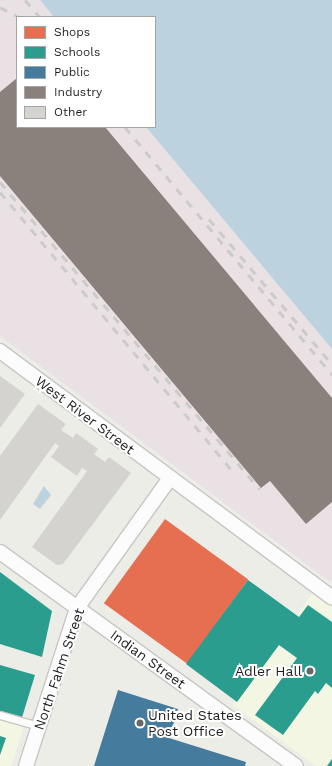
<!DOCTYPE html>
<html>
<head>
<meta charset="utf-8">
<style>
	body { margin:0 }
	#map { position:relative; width:332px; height:766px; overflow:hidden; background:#edede8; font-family:"Work Sans",sans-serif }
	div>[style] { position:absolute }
	.industrial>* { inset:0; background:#eae1e5 }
	.education>* { inset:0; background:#f4f6e4 }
	.water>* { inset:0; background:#bdd2df }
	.shops>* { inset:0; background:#e76f51; transform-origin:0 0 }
	.schools>* { inset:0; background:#2a9d8f }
	.public>* { inset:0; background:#457b9d }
	.industry>* { inset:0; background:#8a817c }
	.building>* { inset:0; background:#d4d3cf }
	.roads { filter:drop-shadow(1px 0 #c6c6c4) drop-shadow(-1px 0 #c6c6c4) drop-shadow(0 1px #c6c6c4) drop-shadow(0 -1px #c6c6c4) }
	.lane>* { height:7px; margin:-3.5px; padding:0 3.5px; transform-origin:3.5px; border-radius:3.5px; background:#fcfcfc }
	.street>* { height:14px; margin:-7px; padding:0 7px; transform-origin:7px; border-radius:7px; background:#fcfcfc }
	.rail>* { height:3px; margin-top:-1.5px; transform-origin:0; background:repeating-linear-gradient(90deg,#cbcbca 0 8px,transparent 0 16px) }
	.dots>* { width:11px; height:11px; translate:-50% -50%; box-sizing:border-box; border:2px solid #fff; border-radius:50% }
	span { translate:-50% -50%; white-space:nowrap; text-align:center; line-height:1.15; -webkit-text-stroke:4px #fff; paint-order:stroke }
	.street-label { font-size:14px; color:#1f1f1f }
	.poi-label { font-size:14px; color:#1f1f1f }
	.right { translate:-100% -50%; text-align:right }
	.left { translate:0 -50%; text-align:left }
	.legend { position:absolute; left:16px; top:16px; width:140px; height:112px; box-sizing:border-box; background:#fff; border:1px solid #a5a5a5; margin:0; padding:5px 7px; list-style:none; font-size:12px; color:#1f1f1f }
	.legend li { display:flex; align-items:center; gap:8px; height:20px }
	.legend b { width:20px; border:1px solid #a5a5a5 }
</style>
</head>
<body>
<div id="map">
	<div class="industrial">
		<div style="clip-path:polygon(0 0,40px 0,54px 17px,17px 17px,17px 127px,146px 127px,332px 349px,332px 579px,330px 582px,0 336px)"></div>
	</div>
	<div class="education">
		<div style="clip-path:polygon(315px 590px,332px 603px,332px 766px,316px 766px,233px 705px)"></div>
		<div style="clip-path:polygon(0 708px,27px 717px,11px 766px,0 766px)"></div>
	</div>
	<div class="water">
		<div style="clip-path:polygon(40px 0,332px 0,332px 349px,146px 127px,155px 127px,155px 17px,54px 17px)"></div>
		<div style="clip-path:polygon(44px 486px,51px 495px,40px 509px,33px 504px)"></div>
	</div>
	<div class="shops">
		<div style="left:165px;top:519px;width:103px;height:104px;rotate:36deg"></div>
	</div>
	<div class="schools">
		<div style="clip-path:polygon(0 572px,52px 611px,42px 657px,0 644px)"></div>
		<div style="clip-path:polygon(248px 580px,299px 617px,308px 605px,332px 622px,332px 688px,326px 683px,318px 694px,315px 691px,283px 735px,255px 715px,297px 658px,279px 645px,237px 702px,186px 664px)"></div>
		<div style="clip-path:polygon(0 665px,35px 675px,20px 724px,0 717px)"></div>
		<div style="clip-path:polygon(0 736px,6px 738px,0 755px)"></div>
		<div style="clip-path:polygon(332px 759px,332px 766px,327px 766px)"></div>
	</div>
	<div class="public">
		<div style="clip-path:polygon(118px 690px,178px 709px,169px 738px,246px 762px,245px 766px,94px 766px)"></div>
	</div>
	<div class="industry">
		<div style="clip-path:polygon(17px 78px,17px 127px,105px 127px,332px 398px,332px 502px,306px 524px,270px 481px,261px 488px,0 176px,0 92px)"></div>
	</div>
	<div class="building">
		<div style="clip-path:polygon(0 376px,25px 394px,0 428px)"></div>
		<div style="clip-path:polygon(38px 404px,66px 424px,61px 430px,73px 438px,76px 433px,98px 449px,94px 454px,105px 462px,109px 457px,131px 473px,63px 564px,57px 565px,32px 547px,87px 471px,82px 468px,77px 476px,51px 457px,59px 446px,55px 443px,0 520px,0 456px)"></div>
	</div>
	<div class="roads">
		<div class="lane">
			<div style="left:0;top:715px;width:41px;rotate:15.8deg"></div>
		</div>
		<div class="street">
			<div style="left:0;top:351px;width:414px;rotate:36.6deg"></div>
			<div style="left:0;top:552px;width:365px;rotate:35.9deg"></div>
			<div style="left:26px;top:766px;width:166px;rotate:-72.1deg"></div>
			<div style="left:77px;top:608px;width:160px;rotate:-54.4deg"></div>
		</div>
	</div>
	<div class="rail">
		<div style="left:25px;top:0;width:23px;rotate:49deg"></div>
		<div style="left:0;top:7px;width:21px;rotate:28deg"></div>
		<div style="left:125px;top:127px;width:323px;rotate:50.1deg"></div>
		<div style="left:0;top:182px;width:402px;rotate:49.8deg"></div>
		<div style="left:0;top:192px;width:362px;rotate:50.2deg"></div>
		<div style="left:209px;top:219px;width:190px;rotate:49.7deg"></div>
	</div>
	<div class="dots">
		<div style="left:310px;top:671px;background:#676765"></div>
		<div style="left:140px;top:723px;background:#676765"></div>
	</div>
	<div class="street-label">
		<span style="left:85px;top:415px;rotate:37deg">West River Street</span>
		<span style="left:148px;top:659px;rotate:36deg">Indian Street</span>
		<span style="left:59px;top:669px;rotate:-71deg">North Fahm Street</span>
	</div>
	<div class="poi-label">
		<span class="right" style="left:302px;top:671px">Adler Hall</span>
		<span class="left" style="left:148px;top:723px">United States<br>Post Office</span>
	</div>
	<ul class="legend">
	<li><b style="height:11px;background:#e76f51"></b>Shops</li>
	<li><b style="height:11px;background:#2a9d8f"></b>Schools</li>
	<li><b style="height:11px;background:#457b9d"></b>Public</li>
	<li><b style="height:11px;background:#8a817c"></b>Industry</li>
	<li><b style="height:11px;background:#d4d3cf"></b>Other</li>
	</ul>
</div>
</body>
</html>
